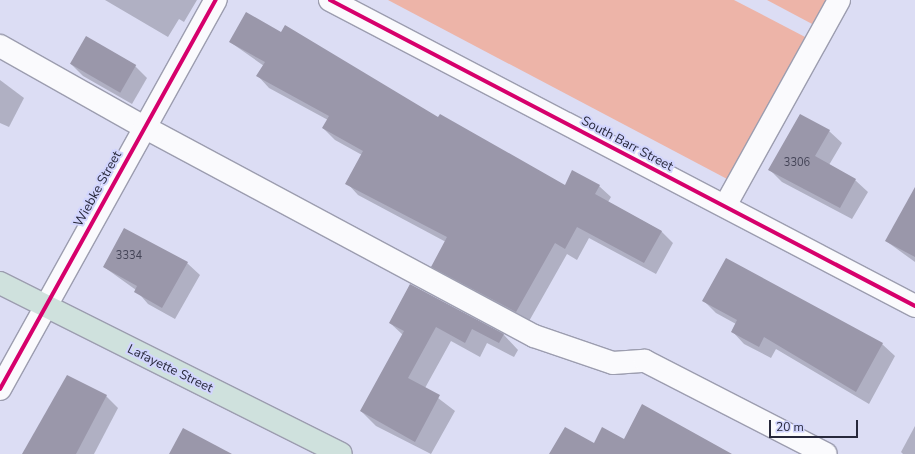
<!DOCTYPE html>
<html>
<head>
<meta charset="utf-8">
<style>
	body { margin:0 }
	#map { position:relative; width:915px; height:454px; overflow:hidden; background:#dcddf4; font-family:"Nunito Sans",sans-serif }
	div>[style] { position:absolute }
	.green>* { inset:0; background:#edb4a8 }
	.shadow>* { inset:0; background:#0003 }
	.building>* { inset:0; background:#9a97aa; transform-origin:0 0 }
	.roads { filter:drop-shadow(1px 0 #9c9daf) drop-shadow(-1px 0 #9c9daf) drop-shadow(0 1px #9c9daf) drop-shadow(0 -1px #9c9daf) }
	.minor>* { height:22px; margin:-11px; padding:0 11px; transform-origin:11px; border-radius:11px; background:#fafafd }
	.highway>* { height:22px; margin:-11px; padding:0 11px; transform-origin:11px; border-radius:11px; background:#cfe1dd }
	.cycleway>* { height:4px; margin:-2px; padding:0 2px; transform-origin:2px; border-radius:2px; background:#d6006c }
	span { translate:-50% -50%; white-space:nowrap; text-align:center; line-height:1.15; -webkit-text-stroke:4px #d2d5fe; paint-order:stroke }
	.number-label { font-size:11px; color:#444457 }
	.number-label span { -webkit-text-stroke-width:0 }
	.street-label { font-size:13px; color:#27283b }
	.scale { position:absolute; left:769px; top:420px; width:89px; height:18px; box-sizing:border-box; border:2px solid #27283b; border-top:0; padding-left:5px; font-size:12px; line-height:14px; white-space:nowrap; color:#27283b; -webkit-text-stroke:3px #d2d5fe; paint-order:stroke }
</style>
</head>
<body>
<div id="map">
	<div class="green">
		<div style="clip-path:polygon(388px 0,734px 0,807px 38px,729px 180px)"></div>
		<div style="clip-path:polygon(767px 0,828px 0,814px 25px)"></div>
	</div>
	<div class="shadow">
		<div style="clip-path:polygon(105px 0,197px 0,184px 22px,179px 19px,168px 37px)"></div>
		<div style="clip-path:polygon(230px 42px,439px 119px,565px 186px,599px 186px,611px 197px,608px 202px,661px 231px,673px 243px,656px 274px,589px 238px,577px 260px,567px 254px,528px 323px,444px 278px,432px 267px,446px 242px,358px 195px,347px 183px,362px 155px,335px 140px,323px 128px,328px 120px,269px 88px,258px 76px,264px 66px)"></div>
		<div style="clip-path:polygon(71px 64px,135px 66px,147px 78px,132px 104px,83px 76px)"></div>
		<div style="clip-path:polygon(0 80px,24px 98px,9px 127px,0 123px)"></div>
		<div style="clip-path:polygon(800px 115px,829px 131px,842px 143px,829px 165px,855px 180px,868px 192px,852px 219px,782px 182px,770px 170px)"></div>
		<div style="clip-path:polygon(915px 189px,915px 262px,886px 241px)"></div>
		<div style="clip-path:polygon(187px 263px,200px 275px,175px 319px,148px 304px,136px 290px,104px 267px)"></div>
		<div style="clip-path:polygon(410px 285px,504px 335px,518px 350px,514px 357px,487px 343px,480px 357px,451px 341px,425px 388px,455px 411px,431px 454px,376px 426px,361px 411px,403px 335px,390px 323px)"></div>
		<div style="clip-path:polygon(704px 301px,882px 344px,895px 356px,869px 404px,776px 349px,771px 358px,744px 344px,732px 331px,736px 324px,716px 313px)"></div>
		<div style="clip-path:polygon(106px 396px,118px 408px,94px 454px,23px 454px)"></div>
		<div style="clip-path:polygon(915px 426px,915px 454px,903px 454px,901px 452px)"></div>
	</div>
	<div class="building">
		<div style="clip-path:polygon(246px 12px,281px 32px,285px 25px,438px 117px,440px 114px,565px 185px,572px 170px,600px 185px,595px 194px,662px 231px,644px 263px,577px 227px,565px 249px,555px 243px,516px 312px,431px 267px,447px 237px,345px 184px,363px 151px,322px 128px,329px 116px,256px 76px,265px 62px,229px 42px)"></div>
		<div style="left:86px;top:36px;width:58px;height:32px;rotate:30deg"></div>
		<div style="clip-path:polygon(800px 114px,830px 130px,815px 156px,856px 179px,840px 208px,768px 170px)"></div>
		<div style="clip-path:polygon(915px 187px,915px 257px,885px 241px)"></div>
		<div style="clip-path:polygon(124px 228px,188px 262px,162px 308px,134px 292px,137px 286px,103px 267px)"></div>
		<div style="clip-path:polygon(726px 258px,883px 343px,856px 392px,764px 337px,759px 347px,731px 332px,737px 320px,702px 301px)"></div>
		<div style="clip-path:polygon(410px 284px,504px 334px,499px 343px,472px 329px,465px 343px,436px 327px,408px 378px,440px 395px,415px 442px,360px 411px,404px 331px,389px 323px)"></div>
		<div style="clip-path:polygon(67px 375px,107px 395px,76px 454px,22px 454px)"></div>
		<div style="clip-path:polygon(642px 404px,732px 454px,549px 454px,565px 427px,594px 443px,602px 427px,624px 439px)"></div>
		<div style="clip-path:polygon(183px 428px,232px 454px,169px 454px)"></div>
	</div>
	<div class="roads">
		<div class="minor">
			<div style="left:330px;top:0;width:660px;rotate:27.61deg"></div>
			<div style="left:0;top:46px;width:165px;rotate:29.4deg"></div>
			<div style="left:144px;top:127px;width:442px;rotate:28.2deg"></div>
			<div style="left:534px;top:336px;width:83px;rotate:18.9deg"></div>
			<div style="left:613px;top:363px;width:32px;rotate:-4deg"></div>
			<div style="left:645px;top:361px;width:203px;rotate:27.2deg"></div>
			<div style="left:725px;top:206px;width:235px;rotate:-61deg"></div>
			<div style="left:0;top:389px;width:445px;rotate:-61deg"></div>
		</div>
		<div class="highway">
			<div style="left:0;top:283px;width:381px;rotate:26.6deg"></div>
		</div>
	</div>
	<div class="cycleway">
		<div style="left:330px;top:0;width:660px;rotate:27.61deg"></div>
		<div style="left:0;top:389px;width:445px;rotate:-61deg"></div>
	</div>
	<div class="number-label">
		<span style="left:797px;top:163px">3306</span>
		<span style="left:129px;top:256px">3334</span>
	</div>
	<div class="street-label">
		<span style="left:627px;top:144px;rotate:28deg">South Barr Street</span>
		<span style="left:98px;top:189px;rotate:-61deg">Wiebke Street</span>
		<span style="left:170px;top:369px;rotate:26deg">Lafayette Street</span>
	</div>
	<div class="scale">20 m</div>
</div>
</body>
</html>
